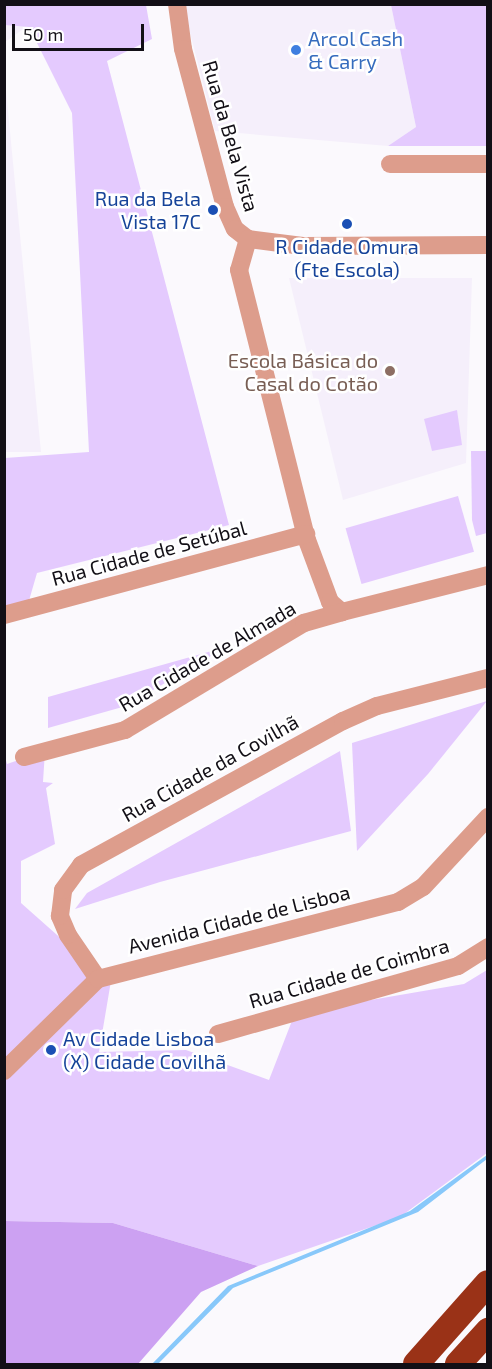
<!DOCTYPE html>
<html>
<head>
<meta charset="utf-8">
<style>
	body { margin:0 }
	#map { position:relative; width:492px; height:1369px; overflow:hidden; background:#fbf9fd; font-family:"Exo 2",sans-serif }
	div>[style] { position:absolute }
	.built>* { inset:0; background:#f5effb }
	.green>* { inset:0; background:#e4cafe; transform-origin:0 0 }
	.forest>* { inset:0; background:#cca1f2 }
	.water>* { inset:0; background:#88c8fa }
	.minor>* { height:18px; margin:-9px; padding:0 9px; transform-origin:9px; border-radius:9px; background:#dd9d8c }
	.highway>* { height:26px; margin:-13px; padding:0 13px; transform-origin:13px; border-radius:13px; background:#9a3217 }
	.dots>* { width:16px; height:16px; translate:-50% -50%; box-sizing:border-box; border:3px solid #fff; border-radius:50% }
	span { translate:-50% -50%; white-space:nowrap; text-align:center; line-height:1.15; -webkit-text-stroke:5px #fff; paint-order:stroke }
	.shop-label { font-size:20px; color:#366cbe }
	.left { translate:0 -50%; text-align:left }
	.street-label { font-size:20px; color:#120f16 }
	.transit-label { font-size:20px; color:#164399 }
	.right { translate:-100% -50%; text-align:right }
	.education-label { font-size:20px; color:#785e54 }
	.frame { position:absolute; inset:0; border:6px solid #120f16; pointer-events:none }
	.scale { position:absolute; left:12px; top:24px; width:132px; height:27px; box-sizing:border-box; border:3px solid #120f16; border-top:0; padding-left:8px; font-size:18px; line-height:21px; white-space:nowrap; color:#120f16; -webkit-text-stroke:4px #fff; paint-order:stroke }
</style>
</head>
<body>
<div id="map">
	<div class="built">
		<div style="clip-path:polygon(5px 5px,57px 5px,5px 42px)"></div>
		<div style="clip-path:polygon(183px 5px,391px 5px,416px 127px,388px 146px,215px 131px)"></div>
		<div style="clip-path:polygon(4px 80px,5px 80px,41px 452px,5px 452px)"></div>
		<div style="clip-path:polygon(289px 278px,472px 278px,466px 463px,343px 500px)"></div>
	</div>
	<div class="green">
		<div style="clip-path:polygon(5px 5px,146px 5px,152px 39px,107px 61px,229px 525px,37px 573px,28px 604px,5px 609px,5px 458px,89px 452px,72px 113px,29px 27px,5px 25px)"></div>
		<div style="clip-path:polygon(391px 5px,487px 5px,487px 146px,388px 146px,416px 127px)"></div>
		<div style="clip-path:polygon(457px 410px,462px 445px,432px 451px,424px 419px)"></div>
		<div style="clip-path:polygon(471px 451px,487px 451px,487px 533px,476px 536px,472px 520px)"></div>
		<div style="left:458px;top:496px;width:58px;height:117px;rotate:74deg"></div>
		<div style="clip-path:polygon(226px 647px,126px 706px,48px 728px,48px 697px)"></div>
		<div style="clip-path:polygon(487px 701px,428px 774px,357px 851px,352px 743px)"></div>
		<div style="clip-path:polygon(45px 751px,43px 782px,53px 783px,46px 788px,55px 844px,21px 861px,21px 903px,83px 958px,112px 975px,99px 1052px,186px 1050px,269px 1080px,295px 1013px,464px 984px,487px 970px,487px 1153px,400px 1217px,258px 1266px,113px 1223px,5px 1221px,4px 753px,7px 764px)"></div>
		<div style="clip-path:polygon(340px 751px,351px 831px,160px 882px,75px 909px,87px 893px)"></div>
	</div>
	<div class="forest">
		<div style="clip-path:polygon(5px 1221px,113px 1223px,258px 1266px,201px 1292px,138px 1364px,5px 1364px)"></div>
	</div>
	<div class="water">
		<div style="clip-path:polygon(487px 1155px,487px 1159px,418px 1212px,233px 1288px,158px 1364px,152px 1364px,228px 1286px,410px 1211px)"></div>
	</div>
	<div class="minor">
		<div style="left:177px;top:4px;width:45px;rotate:82.4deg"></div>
		<div style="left:183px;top:49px;width:163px;rotate:75.1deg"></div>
		<div style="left:225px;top:207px;width:24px;rotate:66deg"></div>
		<div style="left:235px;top:229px;width:16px;rotate:38deg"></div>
		<div style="left:248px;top:239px;width:55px;rotate:7.3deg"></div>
		<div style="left:303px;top:246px;width:185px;rotate:-0.3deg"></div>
		<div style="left:390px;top:164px;width:98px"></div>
		<div style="left:248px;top:239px;width:32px;rotate:106deg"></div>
		<div style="left:239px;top:270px;width:278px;rotate:75.9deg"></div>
		<div style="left:307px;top:540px;width:66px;rotate:69.6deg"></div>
		<div style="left:330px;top:602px;width:16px;rotate:40deg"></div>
		<div style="left:342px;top:612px;width:151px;rotate:-14.2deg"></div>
		<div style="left:4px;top:615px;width:313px;rotate:-15deg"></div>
		<div style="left:24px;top:757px;width:105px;rotate:-15deg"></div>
		<div style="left:125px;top:730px;width:209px;rotate:-30.9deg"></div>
		<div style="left:304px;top:623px;width:40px;rotate:-16deg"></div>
		<div style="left:98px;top:979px;width:53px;rotate:-124.3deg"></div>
		<div style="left:68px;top:935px;width:21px;rotate:-113deg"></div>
		<div style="left:60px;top:916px;width:26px;rotate:-83deg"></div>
		<div style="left:63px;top:890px;width:31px;rotate:-54deg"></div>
		<div style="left:81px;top:865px;width:299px;rotate:-28.8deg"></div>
		<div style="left:343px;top:721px;width:37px;rotate:-24deg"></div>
		<div style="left:377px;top:706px;width:114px;rotate:-14.2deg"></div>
		<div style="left:218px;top:1034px;width:249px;rotate:-15.8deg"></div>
		<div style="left:458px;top:966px;width:36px;rotate:-32deg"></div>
		<div style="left:4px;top:1071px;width:132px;rotate:-44.4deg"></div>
		<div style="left:98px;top:979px;width:310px;rotate:-14.4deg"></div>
		<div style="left:398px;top:902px;width:29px;rotate:-31deg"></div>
		<div style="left:423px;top:887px;width:96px;rotate:-47.1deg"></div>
	</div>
	<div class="highway">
		<div style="left:416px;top:1364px;width:108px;rotate:-48.4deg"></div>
		<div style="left:458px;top:1364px;width:45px;rotate:-47.7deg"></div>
	</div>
	<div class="dots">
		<div style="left:296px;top:50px;background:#3f7fe0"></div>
		<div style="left:213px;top:210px;background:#1a4fb4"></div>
		<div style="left:347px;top:224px;background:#1a4fb4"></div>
		<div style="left:390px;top:371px;background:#8d6e63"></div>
		<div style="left:51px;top:1050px;background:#1a4fb4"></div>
	</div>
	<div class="shop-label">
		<span class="left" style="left:308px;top:50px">Arcol Cash<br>&amp; Carry</span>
	</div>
	<div class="street-label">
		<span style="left:231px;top:136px;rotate:74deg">Rua da Bela Vista</span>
		<span style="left:149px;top:553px;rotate:-15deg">Rua Cidade de Setúbal</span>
		<span style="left:207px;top:656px;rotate:-30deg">Rua Cidade de Almada</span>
		<span style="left:210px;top:768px;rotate:-29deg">Rua Cidade da Covilhã</span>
		<span style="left:239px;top:919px;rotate:-14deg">Avenida Cidade de Lisboa</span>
		<span style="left:349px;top:973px;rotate:-16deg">Rua Cidade de Coimbra</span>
	</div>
	<div class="transit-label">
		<span class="right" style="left:201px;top:210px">Rua da Bela<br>Vista 17C</span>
		<span style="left:347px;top:258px">R Cidade Omura<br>(Fte Escola)</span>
		<span class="left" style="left:63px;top:1050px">Av Cidade Lisboa<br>(X) Cidade Covilhã</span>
	</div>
	<div class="education-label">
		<span class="right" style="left:378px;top:372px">Escola Básica do<br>Casal do Cotão</span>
	</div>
	<div class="frame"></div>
	<div class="scale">50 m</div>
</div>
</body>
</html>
